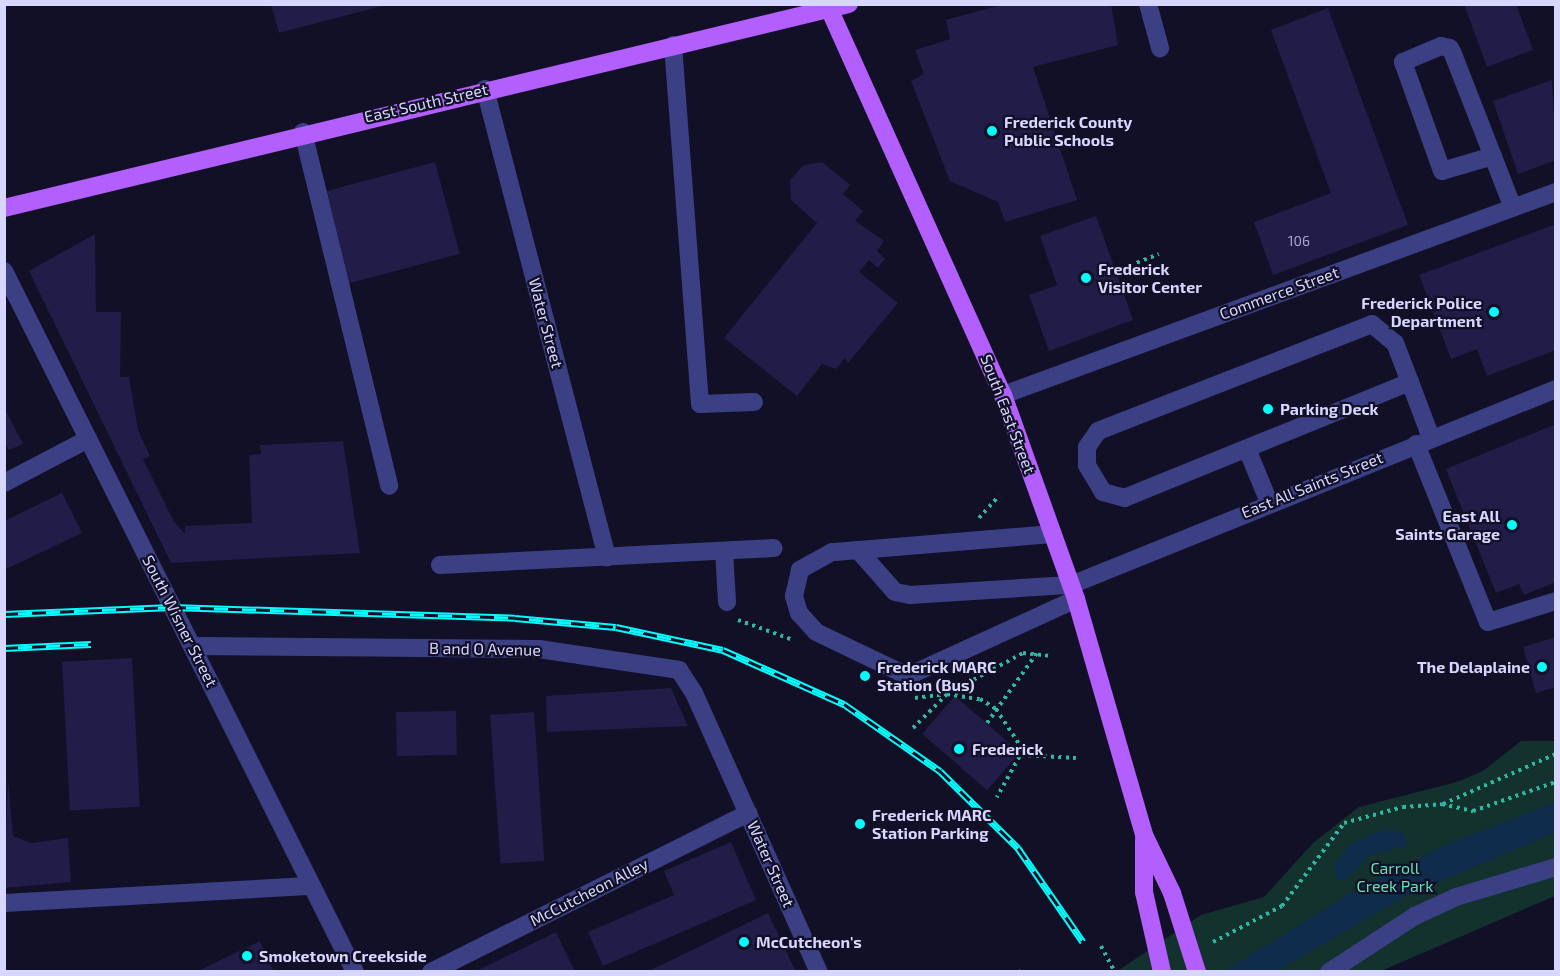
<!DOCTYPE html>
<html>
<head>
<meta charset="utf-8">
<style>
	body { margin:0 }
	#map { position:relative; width:1560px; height:976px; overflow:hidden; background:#121027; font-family:"Exo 2",sans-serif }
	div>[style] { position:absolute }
	.green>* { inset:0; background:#13312d }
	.water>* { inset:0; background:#0f2c4c }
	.building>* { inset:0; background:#211c48; transform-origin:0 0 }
	.path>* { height:4px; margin-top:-2px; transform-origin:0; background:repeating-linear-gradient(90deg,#31b8a3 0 3px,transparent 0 7.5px) }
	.minor>* { height:18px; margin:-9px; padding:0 9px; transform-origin:9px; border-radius:9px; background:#3b4085 }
	.major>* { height:18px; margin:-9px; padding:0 9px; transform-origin:9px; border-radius:9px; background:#b35ffd }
	.rail>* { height:7px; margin-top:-3.5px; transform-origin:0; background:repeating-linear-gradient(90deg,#121027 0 14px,#05fbfc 0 28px); box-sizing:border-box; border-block:2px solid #05fbfc }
	.dots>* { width:16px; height:16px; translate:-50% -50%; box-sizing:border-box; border:3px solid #121027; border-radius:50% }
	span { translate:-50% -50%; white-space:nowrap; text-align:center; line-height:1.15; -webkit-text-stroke:4.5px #121027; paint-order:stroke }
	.number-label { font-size:14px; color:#aaa8d1 }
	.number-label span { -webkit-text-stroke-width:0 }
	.street-label { font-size:16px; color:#d7d6ff }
	.poi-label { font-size:16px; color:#d7d6ff; font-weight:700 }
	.left { translate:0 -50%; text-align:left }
	.right { translate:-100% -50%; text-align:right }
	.park-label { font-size:16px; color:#62dfb4 }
	.frame { position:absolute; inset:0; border:6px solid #d7d6ff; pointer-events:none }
</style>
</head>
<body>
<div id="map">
	<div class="green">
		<div style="clip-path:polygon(1521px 741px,1555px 741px,1555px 896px,1381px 971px,1116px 972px,1201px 915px,1264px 897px,1313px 843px,1359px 807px,1457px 782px,1483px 771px)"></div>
	</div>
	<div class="water">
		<div style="clip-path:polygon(1555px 802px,1555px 832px,1402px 898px,1277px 971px,1225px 971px,1359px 888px,1448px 844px)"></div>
		<div style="clip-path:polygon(1382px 830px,1403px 832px,1407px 845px,1368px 856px,1347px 879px,1337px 880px,1334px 865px,1349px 845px)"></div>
	</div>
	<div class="building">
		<div style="clip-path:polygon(271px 4px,385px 4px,385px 5px,279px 33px)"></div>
		<div style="clip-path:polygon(1004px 4px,1111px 4px,1118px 45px,1033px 67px,1077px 200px,1005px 222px,998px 202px,950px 181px,911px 81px,924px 74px,915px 50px,950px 39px,946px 20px)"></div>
		<div style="clip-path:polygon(1464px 4px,1516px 4px,1533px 50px,1487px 67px)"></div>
		<div style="clip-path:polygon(1328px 8px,1408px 225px,1273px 275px,1254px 222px,1331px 193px,1271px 30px)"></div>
		<div style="clip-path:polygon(1552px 80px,1556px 160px,1518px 174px,1493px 101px)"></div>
		<div style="left:435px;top:162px;width:95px;height:116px;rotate:75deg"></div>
		<div style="clip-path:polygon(822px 162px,850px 185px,843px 194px,863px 211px,855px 221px,884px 241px,877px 251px,885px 259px,878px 268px,869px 260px,859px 272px,898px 303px,848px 363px,845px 358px,836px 369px,822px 364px,797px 396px,724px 338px,817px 223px,791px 200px,790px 180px,804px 165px)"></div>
		<div style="clip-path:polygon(1096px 216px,1133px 320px,1049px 351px,1029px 295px,1057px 285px,1040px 236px)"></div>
		<div style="clip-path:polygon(1556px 224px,1556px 350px,1487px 376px,1477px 349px,1451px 359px,1419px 275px)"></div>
		<div style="clip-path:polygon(95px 234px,96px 312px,121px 312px,120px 377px,129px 377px,138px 430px,150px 456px,143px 459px,174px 522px,185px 534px,185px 526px,252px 523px,249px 455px,261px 454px,260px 445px,343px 441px,360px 553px,171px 563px,29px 271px)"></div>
		<div style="clip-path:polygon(4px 407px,23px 444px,9px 450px,4px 442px)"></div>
		<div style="clip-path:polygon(1556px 424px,1556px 582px,1524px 595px,1519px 584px,1496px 593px,1446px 469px)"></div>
		<div style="clip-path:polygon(62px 493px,82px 533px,4px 570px,4px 521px)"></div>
		<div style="clip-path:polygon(1556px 637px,1556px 687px,1536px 693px,1523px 647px)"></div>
		<div style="left:132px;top:658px;width:149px;height:70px;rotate:87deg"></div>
		<div style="clip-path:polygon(671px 688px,688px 726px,547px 732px,546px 696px)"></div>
		<div style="left:955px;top:696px;width:86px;height:50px;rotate:41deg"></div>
		<div style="left:456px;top:711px;width:44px;height:60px;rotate:89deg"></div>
		<div style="left:534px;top:712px;width:149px;height:44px;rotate:86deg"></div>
		<div style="clip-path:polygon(8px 779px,13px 836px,31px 843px,68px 838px,71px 882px,4px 888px)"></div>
		<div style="clip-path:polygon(731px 842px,756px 900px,603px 966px,588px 932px,674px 895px,664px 871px)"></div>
		<div style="clip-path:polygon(768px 913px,796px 972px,647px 972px)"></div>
		<div style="clip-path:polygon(556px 932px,575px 972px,474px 972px)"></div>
		<div style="clip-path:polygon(260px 941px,274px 972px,196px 972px)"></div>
	</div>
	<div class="path">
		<div style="left:1116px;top:271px;width:46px;rotate:-21.6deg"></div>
		<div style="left:979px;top:518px;width:30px;rotate:-48deg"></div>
		<div style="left:738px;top:620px;width:59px;rotate:20deg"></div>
		<div style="left:915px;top:698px;width:32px;rotate:-7deg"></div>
		<div style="left:947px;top:694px;width:86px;rotate:-28.3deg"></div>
		<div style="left:1023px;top:653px;width:30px;rotate:6deg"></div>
		<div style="left:987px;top:723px;width:86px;rotate:-54.5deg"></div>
		<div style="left:913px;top:728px;width:48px;rotate:-45deg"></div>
		<div style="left:947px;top:694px;width:33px;rotate:9deg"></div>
		<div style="left:980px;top:699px;width:19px;rotate:32deg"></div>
		<div style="left:996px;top:709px;width:49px;rotate:56.6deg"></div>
		<div style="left:1023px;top:750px;width:54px;rotate:119deg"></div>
		<div style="left:1021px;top:755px;width:55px;rotate:3.1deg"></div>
		<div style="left:1443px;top:804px;width:124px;rotate:-23.9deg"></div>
		<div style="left:1213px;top:942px;width:78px;rotate:-27.6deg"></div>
		<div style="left:1282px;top:906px;width:104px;rotate:-53.2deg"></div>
		<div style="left:1344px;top:823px;width:61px;rotate:-15.2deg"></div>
		<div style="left:1403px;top:807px;width:39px;rotate:-4deg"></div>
		<div style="left:1442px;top:804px;width:32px;rotate:13deg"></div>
		<div style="left:1473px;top:811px;width:88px;rotate:-19.3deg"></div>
		<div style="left:1101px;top:946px;width:30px;rotate:62deg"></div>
		<div style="left:1018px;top:971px;width:2px;rotate:27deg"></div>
	</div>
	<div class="minor">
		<div style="left:1148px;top:4px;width:46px;rotate:74.7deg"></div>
		<div style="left:673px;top:45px;width:360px;rotate:85.7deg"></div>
		<div style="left:700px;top:404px;width:54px;rotate:-2.1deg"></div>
		<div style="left:485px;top:89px;width:484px;rotate:75.4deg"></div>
		<div style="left:303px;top:132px;width:364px;rotate:76.3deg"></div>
		<div style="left:1493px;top:156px;width:53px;rotate:163.6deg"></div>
		<div style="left:1442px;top:171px;width:116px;rotate:-109.7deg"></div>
		<div style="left:1403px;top:62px;width:41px;rotate:-22.8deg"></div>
		<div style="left:1441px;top:46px;width:9px;rotate:13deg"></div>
		<div style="left:1450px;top:48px;width:7px;rotate:63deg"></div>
		<div style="left:1453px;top:54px;width:165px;rotate:68.7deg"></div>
		<div style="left:4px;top:271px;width:784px;rotate:63.4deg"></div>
		<div style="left:1410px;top:382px;width:308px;rotate:157.9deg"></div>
		<div style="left:1125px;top:498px;width:23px;rotate:-165deg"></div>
		<div style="left:1103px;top:492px;width:31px;rotate:-121deg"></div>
		<div style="left:1087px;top:465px;width:18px;rotate:-90deg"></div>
		<div style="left:1087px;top:447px;width:19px;rotate:-55deg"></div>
		<div style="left:1098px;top:431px;width:294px;rotate:-21.3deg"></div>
		<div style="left:1372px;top:324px;width:30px;rotate:40deg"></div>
		<div style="left:1395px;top:343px;width:42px;rotate:69deg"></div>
		<div style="left:1410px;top:382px;width:60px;rotate:69.4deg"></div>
		<div style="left:1003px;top:395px;width:589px;rotate:-20.16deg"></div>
		<div style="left:1416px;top:444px;width:192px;rotate:68deg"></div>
		<div style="left:1488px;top:622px;width:71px;rotate:-17.2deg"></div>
		<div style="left:1247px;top:449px;width:57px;rotate:67.5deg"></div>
		<div style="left:4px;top:483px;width:95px;rotate:-27.6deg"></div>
		<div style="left:1053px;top:534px;width:222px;rotate:175.3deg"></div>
		<div style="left:832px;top:552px;width:37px;rotate:151deg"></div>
		<div style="left:800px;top:570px;width:27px;rotate:103deg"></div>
		<div style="left:794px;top:596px;width:18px;rotate:74deg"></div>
		<div style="left:799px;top:613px;width:25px;rotate:48deg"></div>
		<div style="left:816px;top:632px;width:102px;rotate:25.6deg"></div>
		<div style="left:908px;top:676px;width:185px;rotate:-24.6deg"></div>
		<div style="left:858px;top:550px;width:56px;rotate:48.6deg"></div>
		<div style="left:895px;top:592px;width:15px;rotate:11deg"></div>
		<div style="left:910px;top:595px;width:161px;rotate:-3.6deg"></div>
		<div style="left:1071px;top:585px;width:523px;rotate:-22deg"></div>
		<div style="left:724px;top:551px;width:51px;rotate:86.6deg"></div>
		<div style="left:440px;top:565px;width:334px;rotate:-2.9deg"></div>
		<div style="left:192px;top:646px;width:347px;rotate:0.5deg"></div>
		<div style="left:539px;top:649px;width:142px;rotate:8.5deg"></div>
		<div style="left:679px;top:670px;width:27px;rotate:57deg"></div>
		<div style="left:694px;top:693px;width:306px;rotate:65.9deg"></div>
		<div style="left:4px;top:903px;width:308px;rotate:-3.2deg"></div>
		<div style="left:431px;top:972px;width:355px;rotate:-26.6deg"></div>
		<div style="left:1329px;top:972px;width:103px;rotate:-33.1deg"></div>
		<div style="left:1415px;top:916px;width:45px;rotate:-24.9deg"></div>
		<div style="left:1456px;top:897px;width:104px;rotate:-16.7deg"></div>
	</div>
	<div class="major">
		<div style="left:827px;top:4px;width:429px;rotate:65.8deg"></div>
		<div style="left:1003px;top:395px;width:217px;rotate:70.3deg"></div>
		<div style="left:1076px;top:599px;width:246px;rotate:73.9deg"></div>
		<div style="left:1144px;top:835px;width:64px;rotate:64.2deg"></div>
		<div style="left:1172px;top:893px;width:83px;rotate:72.4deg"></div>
		<div style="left:4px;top:208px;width:869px;rotate:-13.57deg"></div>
		<div style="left:1144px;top:840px;width:52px;rotate:90deg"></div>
		<div style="left:1144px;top:892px;width:82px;rotate:77.3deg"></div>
	</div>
	<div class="rail">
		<div style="left:4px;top:614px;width:168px;rotate:-2.4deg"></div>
		<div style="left:172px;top:607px;width:343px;rotate:1.8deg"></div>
		<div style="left:515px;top:618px;width:101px;rotate:5.1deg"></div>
		<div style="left:616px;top:627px;width:109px;rotate:12.1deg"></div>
		<div style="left:723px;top:650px;width:133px;rotate:24.1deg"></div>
		<div style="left:844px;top:704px;width:117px;rotate:34.9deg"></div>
		<div style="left:940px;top:771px;width:110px;rotate:44.6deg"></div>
		<div style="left:1018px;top:848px;width:114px;rotate:55.3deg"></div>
		<div style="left:4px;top:648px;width:87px;rotate:-2.6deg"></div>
	</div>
	<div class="dots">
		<div style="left:992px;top:131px;background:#05fbfc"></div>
		<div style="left:1086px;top:278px;background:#05fbfc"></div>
		<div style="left:1494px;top:312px;background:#05fbfc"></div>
		<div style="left:1268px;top:409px;background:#05fbfc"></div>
		<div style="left:1512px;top:525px;background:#05fbfc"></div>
		<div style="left:1542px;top:667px;background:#05fbfc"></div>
		<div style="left:865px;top:676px;background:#05fbfc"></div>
		<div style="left:959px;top:749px;background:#05fbfc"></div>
		<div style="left:860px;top:824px;background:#05fbfc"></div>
		<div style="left:744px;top:942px;background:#05fbfc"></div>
		<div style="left:247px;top:956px;background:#05fbfc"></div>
	</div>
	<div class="number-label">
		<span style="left:1299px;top:241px">106</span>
	</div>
	<div class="street-label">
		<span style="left:426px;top:103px;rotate:-13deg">East South Street</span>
		<span style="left:1279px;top:293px;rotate:-20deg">Commerce Street</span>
		<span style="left:546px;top:323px;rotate:75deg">Water Street</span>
		<span style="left:1008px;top:414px;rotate:69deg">South East Street</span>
		<span style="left:1312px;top:485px;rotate:-22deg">East All Saints Street</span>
		<span style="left:180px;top:621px;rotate:63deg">South Wisner Street</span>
		<span style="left:485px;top:649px;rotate:1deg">B and O Avenue</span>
		<span style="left:771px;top:864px;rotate:66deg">Water Street</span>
		<span style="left:589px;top:892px;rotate:-27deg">McCutcheon Alley</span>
	</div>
	<div class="poi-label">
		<span class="left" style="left:1004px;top:131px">Frederick County<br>Public Schools</span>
		<span class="left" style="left:1098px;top:278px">Frederick<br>Visitor Center</span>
		<span class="right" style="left:1482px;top:312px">Frederick Police<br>Department</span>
		<span class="left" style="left:1280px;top:409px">Parking Deck</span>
		<span class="right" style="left:1500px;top:525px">East All<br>Saints Garage</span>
		<span class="left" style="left:877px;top:676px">Frederick MARC<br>Station (Bus)</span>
		<span class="right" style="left:1530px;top:667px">The Delaplaine</span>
		<span class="left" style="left:972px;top:749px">Frederick</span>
		<span class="left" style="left:872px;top:824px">Frederick MARC<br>Station Parking</span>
		<span class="left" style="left:756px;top:942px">McCutcheon's</span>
		<span class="left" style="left:259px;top:956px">Smoketown Creekside</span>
	</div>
	<div class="park-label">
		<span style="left:1395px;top:877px">Carroll<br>Creek Park</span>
	</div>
	<div class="frame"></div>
</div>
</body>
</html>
